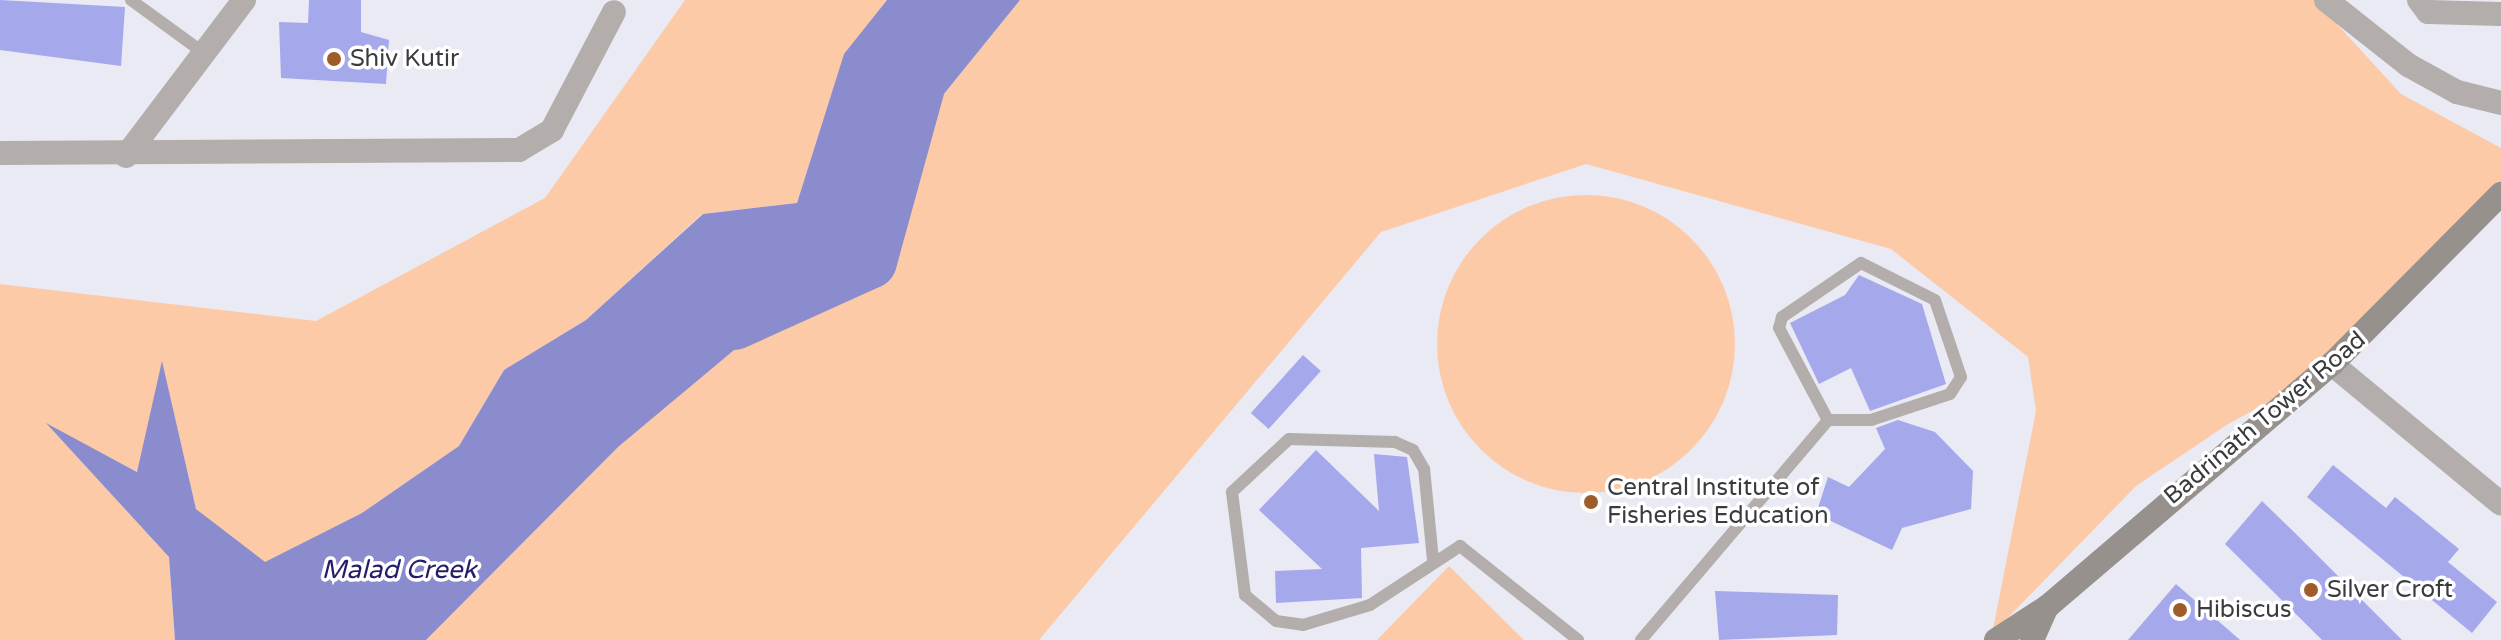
<!DOCTYPE html>
<html>
<head>
<meta charset="utf-8">
<style>
	body { margin:0 }
	#map { position:relative; width:2501px; height:640px; overflow:hidden; background:#e9eaf4; font-family:"Varela Round",sans-serif }
	div>[style] { position:absolute }
	.green>* { inset:0; background:#fdcaa7 }
	.round { border-radius:50% }
	.water>* { inset:0; background:#8a8ccd }
	.river>* { height:56px; margin:-28px; padding:0 28px; transform-origin:28px; border-radius:28px; background:#8a8ccd }
	.building>* { inset:0; background:#a6a8ec; transform-origin:0 0 }
	.lane>* { height:12px; margin:-6px; padding:0 6px; transform-origin:6px; border-radius:6px; background:#b3aeab }
	.street>* { height:24px; margin:-12px; padding:0 12px; transform-origin:12px; border-radius:12px; background:#b3aeab }
	.secondary>* { height:24px; margin:-12px; padding:0 12px; transform-origin:12px; border-radius:12px; background:#97918d }
	.dots>* { width:22px; height:22px; translate:-50% -50%; box-sizing:border-box; border:4px solid #fff; border-radius:50% }
	span { translate:-50% -50%; white-space:nowrap; text-align:center; line-height:1.15; -webkit-text-stroke:7px #fff; paint-order:stroke }
	.poi-label { font-size:24px; color:#3a3b3f }
	.left { translate:0 -50%; text-align:left }
	.street-label { font-size:24px; color:#3a3b3f }
	.water-label { font-size:26px; color:#271c68; font-style:italic }
</style>
</head>
<body>
<div id="map">
	<div class="green">
		<div style="clip-path:polygon(685px 0,887px 0,844px 55px,797px 203px,702px 214px,586px 320px,504px 370px,459px 446px,362px 513px,264px 563px,196px 509px,162px 363px,138px 472px,48px 425px,169px 557px,175px 640px,0 640px,0 284px,316px 321px,545px 198px)"></div>
		<div style="clip-path:polygon(1020px 0,2315px 0,2401px 94px,2501px 148px,2501px 206px,2355px 356px,2228px 424px,2136px 486px,1992px 634px,2036px 411px,2028px 357px,1891px 249px,1586px 164px,1381px 232px,1039px 640px,426px 640px,618px 446px,831px 269px,922px 121px)"></div>
		<div class="round" style="left:1437px;top:195px;width:298px;height:298px"></div>
		<div style="clip-path:polygon(1449px 566px,1524px 640px,1377px 640px)"></div>
	</div>
	<div class="water">
		<div style="clip-path:polygon(887px 0,1020px 0,922px 121px,831px 269px,618px 447px,426px 640px,175px 640px,169px 557px,46px 423px,137px 472px,162px 361px,196px 509px,265px 562px,362px 513px,459px 446px,504px 370px,586px 320px,703px 214px,797px 203px,844px 54px)"></div>
	</div>
	<div class="river">
		<div style="left:734px;top:322px;width:148px;rotate:-24.3deg"></div>
		<div style="left:869px;top:261px;width:207px;rotate:-74.6deg"></div>
		<div style="left:924px;top:61px;width:78px;rotate:-51.2deg"></div>
	</div>
	<div class="building">
		<div style="clip-path:polygon(0 0,125px 7px,121px 66px,0 50px)"></div>
		<div style="clip-path:polygon(309px 0,361px 0,361px 32px,389px 40px,386px 84px,281px 78px,279px 22px,308px 23px)"></div>
		<div style="clip-path:polygon(1859px 275px,1922px 304px,1946px 384px,1870px 411px,1851px 368px,1819px 384px,1790px 323px,1845px 295px)"></div>
		<div style="left:1303px;top:355px;width:24px;height:78px;rotate:42deg"></div>
		<div style="clip-path:polygon(1898px 420px,1935px 432px,1973px 471px,1971px 509px,1902px 528px,1892px 550px,1816px 514px,1828px 477px,1849px 487px,1885px 449px,1876px 428px)"></div>
		<div style="clip-path:polygon(1316px 450px,1379px 511px,1374px 454px,1407px 457px,1419px 543px,1361px 548px,1362px 598px,1276px 603px,1275px 571px,1322px 569px,1259px 510px)"></div>
		<div style="clip-path:polygon(2333px 465px,2386px 508px,2395px 497px,2459px 549px,2448px 562px,2497px 602px,2472px 633px,2307px 497px)"></div>
		<div style="clip-path:polygon(2262px 501px,2295px 533px,2402px 640px,2322px 640px,2225px 544px)"></div>
		<div style="clip-path:polygon(2176px 584px,2240px 640px,2128px 640px)"></div>
		<div style="clip-path:polygon(1715px 591px,1838px 595px,1837px 635px,1719px 640px)"></div>
	</div>
	<div class="lane">
		<div style="left:131px;top:0;width:92px;rotate:36.1deg"></div>
		<div style="left:1433px;top:560px;width:91px;rotate:-95.6deg"></div>
		<div style="left:1424px;top:469px;width:22px;rotate:-120deg"></div>
		<div style="left:1413px;top:450px;width:20px;rotate:-156deg"></div>
		<div style="left:1395px;top:442px;width:106px;rotate:-178.4deg"></div>
		<div style="left:1289px;top:439px;width:78px;rotate:137.1deg"></div>
		<div style="left:1232px;top:492px;width:104px;rotate:82.8deg"></div>
		<div style="left:1245px;top:595px;width:40px;rotate:40deg"></div>
		<div style="left:1276px;top:621px;width:27px;rotate:8deg"></div>
		<div style="left:1303px;top:625px;width:70px;rotate:-16.6deg"></div>
		<div style="left:1370px;top:605px;width:108px;rotate:-33.2deg"></div>
		<div style="left:1460px;top:546px;width:151px;rotate:38.5deg"></div>
		<div style="left:1641px;top:640px;width:289px;rotate:-49.6deg"></div>
		<div style="left:1828px;top:420px;width:43px"></div>
		<div style="left:1871px;top:420px;width:83px;rotate:-18.2deg"></div>
		<div style="left:1950px;top:394px;width:20px;rotate:-57deg"></div>
		<div style="left:1961px;top:377px;width:81px;rotate:-108.7deg"></div>
		<div style="left:1935px;top:300px;width:83px;rotate:-153.4deg"></div>
		<div style="left:1861px;top:263px;width:96px;rotate:145.6deg"></div>
		<div style="left:1782px;top:317px;width:11px;rotate:105deg"></div>
		<div style="left:1779px;top:328px;width:104px;rotate:62deg"></div>
	</div>
	<div class="street">
		<div style="left:2326px;top:0;width:105px;rotate:38.4deg"></div>
		<div style="left:2408px;top:65px;width:56px;rotate:28.9deg"></div>
		<div style="left:2457px;top:92px;width:45px;rotate:14deg"></div>
		<div style="left:2419px;top:0;width:15px;rotate:53deg"></div>
		<div style="left:2428px;top:12px;width:73px;rotate:1.6deg"></div>
		<div style="left:0;top:153px;width:519px;rotate:-0.33deg"></div>
		<div style="left:519px;top:150px;width:39px;rotate:-31deg"></div>
		<div style="left:552px;top:130px;width:133px;rotate:-62.3deg"></div>
		<div style="left:126px;top:156px;width:196px;rotate:-52.9deg"></div>
		<div style="left:2332px;top:364px;width:219px;rotate:39.6deg"></div>
	</div>
	<div class="secondary">
		<div style="left:1996px;top:640px;width:61px;rotate:-32.9deg"></div>
		<div style="left:2032px;top:640px;width:36px;rotate:-66deg"></div>
		<div style="left:2047px;top:607px;width:375px;rotate:-40.5deg"></div>
		<div style="left:2332px;top:364px;width:240px;rotate:-45.2deg"></div>
	</div>
	<div class="dots">
		<div style="left:334px;top:59px;background:#9e5c29"></div>
		<div style="left:1591px;top:502px;background:#9e5c29"></div>
		<div style="left:2311px;top:590px;background:#9e5c29"></div>
		<div style="left:2180px;top:610px;background:#9e5c29"></div>
	</div>
	<div class="poi-label">
		<span class="left" style="left:350px;top:59px">Shiv Kutir</span>
		<span class="left" style="left:1607px;top:502px">Central Institute of<br>Fisheries Education</span>
		<span class="left" style="left:2327px;top:590px">Silver Croft</span>
		<span class="left" style="left:2196px;top:610px">Hibiscus</span>
	</div>
	<div class="street-label">
		<span style="left:2265px;top:418px;rotate:-40deg">Badrinath Tower Road</span>
	</div>
	<div class="water-label">
		<span style="left:399px;top:570px">Malad Creek</span>
	</div>
</div>
</body>
</html>
